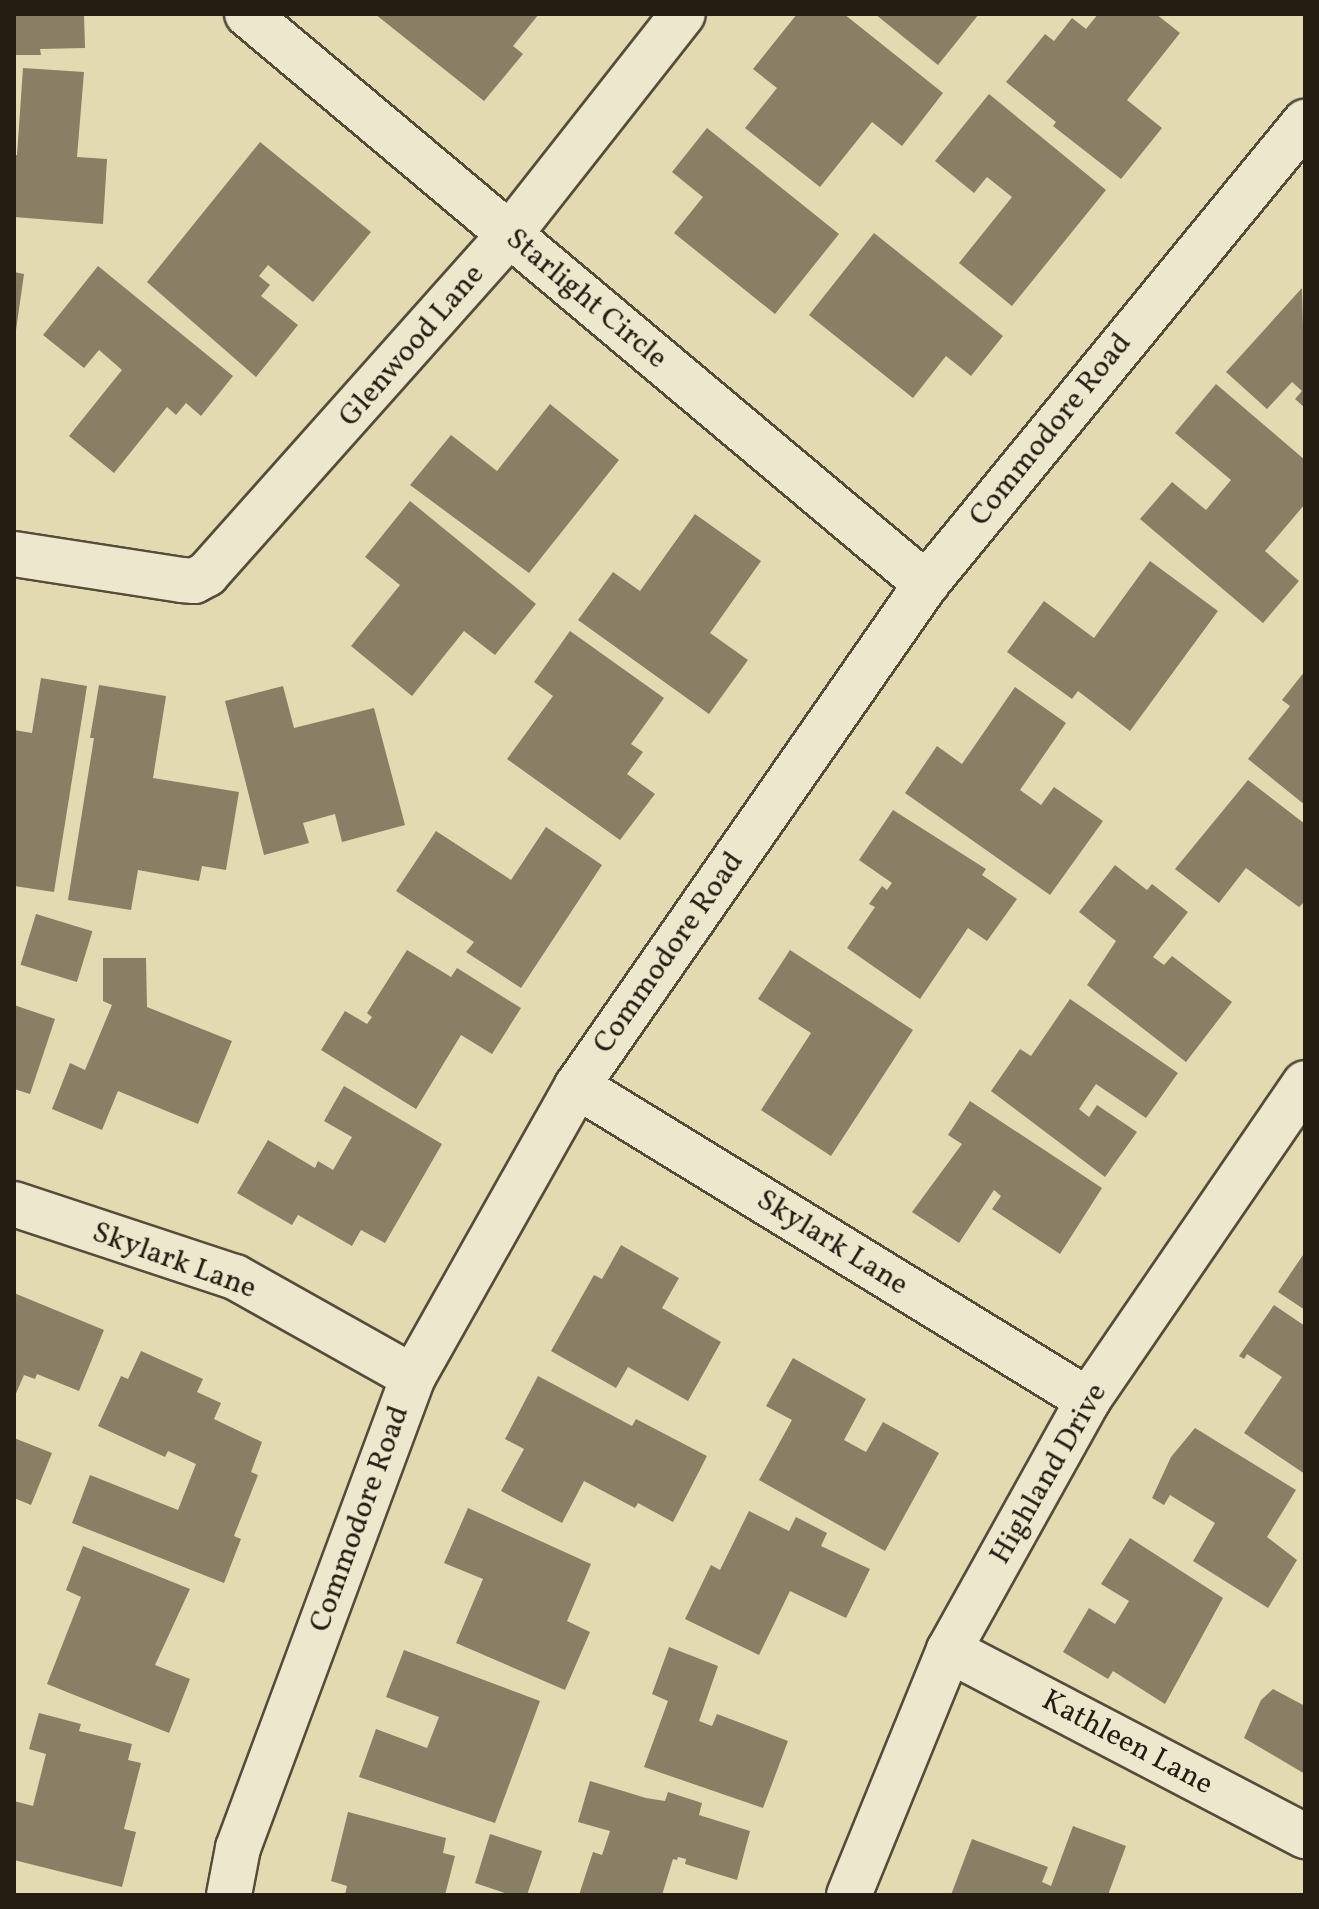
<!DOCTYPE html>
<html>
<head>
<meta charset="utf-8">
<style>
	body { margin:0 }
	#map { position:relative; width:1319px; height:1909px; overflow:hidden; background:#e4dab2; font-family:Vollkorn,serif }
	div>[style] { position:absolute }
	.building>* { inset:0; background:#887f65; transform-origin:0 0 }
	.roads { filter:drop-shadow(2px 0 #554c3a) drop-shadow(-2px 0 #554c3a) drop-shadow(0 2px #554c3a) drop-shadow(0 -2px #554c3a) }
	.minor>* { height:44px; margin:-22px; padding:0 22px; transform-origin:22px; border-radius:22px; background:#ede7cd }
	span { translate:-50% -50%; white-space:nowrap; text-align:center; line-height:1.15; -webkit-text-stroke:6px #ede7cd; paint-order:stroke }
	.street-label { font-size:30px; color:#251c12 }
	.frame { position:absolute; inset:0; border:16px solid #251c12; pointer-events:none }
</style>
</head>
<body>
<div id="map">
	<div class="building">
		<div style="clip-path:polygon(14px 14px,84px 14px,85px 48px,40px 49px,41px 55px,14px 55px)"></div>
		<div style="clip-path:polygon(375px 14px,539px 14px,513px 46px,523px 54px,484px 101px)"></div>
		<div style="clip-path:polygon(797px 14px,844px 14px,943px 93px,902px 146px,872px 122px,820px 187px,745px 128px,777px 88px,753px 69px)"></div>
		<div style="clip-path:polygon(875px 14px,979px 14px,938px 65px)"></div>
		<div style="clip-path:polygon(1098px 14px,1156px 14px,1180px 33px,1127px 100px,1162px 128px,1121px 179px,1053px 126px,1056px 122px,1006px 82px,1045px 34px,1054px 41px,1072px 18px,1086px 29px)"></div>
		<div style="clip-path:polygon(23px 68px,84px 72px,77px 157px,107px 159px,103px 224px,14px 217px,14px 155px,17px 155px)"></div>
		<div style="clip-path:polygon(989px 94px,1106px 190px,1012px 306px,959px 263px,1012px 197px,987px 177px,974px 193px,935px 161px)"></div>
		<div style="clip-path:polygon(707px 128px,839px 234px,775px 314px,674px 233px,703px 197px,672px 172px)"></div>
		<div style="clip-path:polygon(260px 142px,371px 232px,313px 302px,268px 265px,259px 276px,270px 285px,261px 296px,298px 325px,256px 377px,147px 282px)"></div>
		<div style="clip-path:polygon(874px 233px,1003px 336px,971px 376px,946px 356px,913px 398px,809px 315px)"></div>
		<div style="clip-path:polygon(98px 266px,233px 376px,201px 416px,186px 403px,176px 415px,167px 407px,114px 473px,69px 436px,122px 370px,99px 350px,84px 368px,43px 335px)"></div>
		<div style="clip-path:polygon(14px 272px,24px 274px,16px 330px,14px 330px)"></div>
		<div style="clip-path:polygon(1302px 288px,1305px 408px,1295px 399px,1302px 391px,1292px 382px,1267px 409px,1226px 372px)"></div>
		<div style="clip-path:polygon(1216px 384px,1305px 460px,1305px 504px,1265px 551px,1299px 581px,1263px 623px,1140px 519px,1172px 482px,1206px 510px,1231px 480px,1175px 433px)"></div>
		<div style="clip-path:polygon(550px 404px,619px 460px,529px 573px,410px 485px,451px 435px,497px 471px)"></div>
		<div style="clip-path:polygon(410px 501px,536px 604px,495px 655px,464px 631px,412px 696px,351px 646px,400px 585px,365px 557px)"></div>
		<div style="clip-path:polygon(695px 514px,761px 561px,710px 633px,748px 660px,709px 714px,578px 620px,613px 572px,640px 591px)"></div>
		<div style="clip-path:polygon(1150px 561px,1218px 611px,1130px 731px,1078px 691px,1072px 699px,1007px 652px,1044px 601px,1094px 638px)"></div>
		<div style="clip-path:polygon(570px 631px,664px 698px,631px 744px,643px 752px,627px 774px,655px 794px,620px 840px,507px 759px,553px 696px,534px 682px)"></div>
		<div style="clip-path:polygon(1305px 671px,1305px 805px,1248px 759px,1290px 706px,1282px 700px)"></div>
		<div style="clip-path:polygon(41px 678px,87px 686px,54px 892px,14px 886px,14px 730px,32px 733px)"></div>
		<div style="clip-path:polygon(99px 685px,166px 696px,153px 778px,239px 792px,226px 870px,202px 866px,199px 881px,138px 870px,131px 910px,68px 900px,94px 738px,90px 738px)"></div>
		<div style="clip-path:polygon(283px 686px,294px 728px,374px 708px,405px 825px,342px 842px,335px 814px,303px 823px,309px 843px,264px 855px,225px 701px)"></div>
		<div style="clip-path:polygon(1015px 687px,1066px 723px,1020px 790px,1041px 805px,1054px 787px,1103px 821px,1050px 895px,905px 793px,937px 746px,962px 764px)"></div>
		<div style="clip-path:polygon(1248px 780px,1305px 824px,1305px 901px,1299px 907px,1246px 868px,1219px 903px,1175px 869px)"></div>
		<div style="clip-path:polygon(893px 810px,986px 869px,982px 875px,1017px 899px,987px 941px,968px 928px,920px 999px,847px 948px,875px 907px,869px 904px,882px 886px,887px 890px,892px 883px,859px 860px)"></div>
		<div style="clip-path:polygon(546px 827px,602px 865px,521px 988px,466px 952px,474px 942px,396px 891px,436px 831px,511px 880px)"></div>
		<div style="clip-path:polygon(1115px 865px,1147px 890px,1152px 884px,1188px 912px,1153px 957px,1164px 965px,1172px 956px,1232px 1002px,1186px 1062px,1087px 985px,1116px 941px,1079px 912px)"></div>
		<div style="left:36px;top:914px;width:59px;height:53px;rotate:17deg"></div>
		<div style="clip-path:polygon(407px 950px,451px 977px,457px 968px,521px 1008px,492px 1054px,461px 1035px,416px 1109px,321px 1050px,345px 1011px,367px 1024px,372px 1017px,367px 1013px)"></div>
		<div style="clip-path:polygon(790px 950px,913px 1030px,831px 1156px,761px 1110px,811px 1033px,758px 999px)"></div>
		<div style="clip-path:polygon(103px 958px,146px 958px,147px 1007px,232px 1041px,198px 1124px,118px 1091px,102px 1130px,52px 1109px,70px 1063px,85px 1070px,112px 1005px,103px 1001px)"></div>
		<div style="clip-path:polygon(1070px 999px,1178px 1073px,1146px 1118px,1096px 1084px,1079px 1109px,1089px 1117px,1097px 1105px,1137px 1132px,1105px 1177px,991px 1091px,1020px 1049px,1031px 1056px)"></div>
		<div style="clip-path:polygon(14px 1005px,55px 1019px,30px 1094px,14px 1089px)"></div>
		<div style="clip-path:polygon(344px 1086px,442px 1144px,385px 1243px,361px 1230px,352px 1246px,298px 1215px,292px 1225px,237px 1193px,268px 1140px,315px 1168px,318px 1161px,333px 1170px,352px 1137px,324px 1121px)"></div>
		<div style="clip-path:polygon(970px 1101px,1102px 1188px,1060px 1254px,992px 1209px,1001px 1196px,994px 1190px,959px 1243px,912px 1212px,962px 1144px,948px 1135px)"></div>
		<div style="clip-path:polygon(621px 1245px,679px 1278px,662px 1308px,721px 1342px,688px 1401px,628px 1367px,616px 1388px,551px 1351px,594px 1275px,602px 1279px)"></div>
		<div style="clip-path:polygon(1305px 1252px,1305px 1310px,1278px 1292px)"></div>
		<div style="clip-path:polygon(14px 1293px,104px 1330px,79px 1391px,37px 1374px,35px 1379px,24px 1375px,14px 1398px)"></div>
		<div style="clip-path:polygon(1274px 1305px,1305px 1326px,1305px 1474px,1244px 1433px,1282px 1377px,1247px 1354px,1244px 1359px,1239px 1356px)"></div>
		<div style="clip-path:polygon(141px 1351px,203px 1379px,197px 1392px,221px 1403px,214px 1419px,262px 1442px,251px 1472px,258px 1475px,234px 1536px,241px 1539px,224px 1583px,72px 1523px,90px 1475px,178px 1510px,196px 1464px,168px 1451px,165px 1457px,98px 1426px,121px 1376px,128px 1379px)"></div>
		<div style="clip-path:polygon(793px 1358px,866px 1399px,844px 1440px,866px 1452px,883px 1422px,939px 1453px,885px 1551px,759px 1480px,792px 1420px,766px 1406px)"></div>
		<div style="clip-path:polygon(538px 1376px,632px 1426px,636px 1419px,707px 1456px,673px 1522px,638px 1503px,635px 1508px,584px 1481px,562px 1523px,501px 1491px,524px 1449px,505px 1439px)"></div>
		<div style="clip-path:polygon(1195px 1428px,1296px 1490px,1267px 1537px,1297px 1560px,1268px 1608px,1193px 1561px,1215px 1523px,1170px 1495px,1164px 1505px,1152px 1498px,1171px 1457px)"></div>
		<div style="clip-path:polygon(14px 1438px,52px 1453px,31px 1505px,14px 1498px)"></div>
		<div style="clip-path:polygon(468px 1508px,591px 1564px,567px 1621px,590px 1632px,565px 1690px,456px 1643px,483px 1579px,444px 1563px)"></div>
		<div style="clip-path:polygon(749px 1511px,789px 1531px,796px 1517px,827px 1533px,821px 1546px,870px 1569px,846px 1618px,790px 1591px,759px 1655px,685px 1619px,711px 1565px,720px 1570px)"></div>
		<div style="clip-path:polygon(1130px 1538px,1223px 1598px,1165px 1704px,1113px 1671px,1108px 1679px,1063px 1652px,1089px 1608px,1115px 1624px,1129px 1601px,1101px 1584px)"></div>
		<div style="clip-path:polygon(83px 1546px,190px 1589px,155px 1665px,190px 1679px,169px 1733px,47px 1684px,81px 1597px,66px 1590px)"></div>
		<div style="clip-path:polygon(669px 1647px,718px 1666px,699px 1721px,712px 1726px,717px 1714px,788px 1741px,763px 1808px,644px 1767px,668px 1701px,652px 1694px)"></div>
		<div style="clip-path:polygon(404px 1650px,540px 1701px,495px 1823px,359px 1777px,376px 1729px,427px 1748px,439px 1717px,386px 1697px)"></div>
		<div style="clip-path:polygon(1273px 1689px,1305px 1706px,1305px 1774px,1244px 1738px,1261px 1700px)"></div>
		<div style="clip-path:polygon(39px 1713px,81px 1724px,79px 1731px,132px 1744px,128px 1760px,141px 1763px,124px 1829px,136px 1832px,122px 1887px,14px 1860px,14px 1801px,33px 1806px,46px 1754px,29px 1749px)"></div>
		<div style="clip-path:polygon(590px 1781px,646px 1798px,665px 1801px,668px 1792px,702px 1803px,699px 1815px,750px 1831px,737px 1880px,685px 1864px,686px 1859px,678px 1857px,677px 1860px,673px 1859px,662px 1895px,579px 1895px,593px 1852px,602px 1855px,610px 1831px,578px 1822px)"></div>
		<div style="clip-path:polygon(348px 1812px,446px 1838px,443px 1853px,455px 1856px,445px 1895px,345px 1895px,347px 1886px,331px 1881px)"></div>
		<div style="clip-path:polygon(1073px 1826px,1126px 1846px,1108px 1895px,951px 1895px,972px 1839px,1048px 1867px,1042px 1882px,1051px 1886px)"></div>
		<div style="clip-path:polygon(490px 1834px,542px 1851px,527px 1895px,511px 1895px,475px 1883px)"></div>
	</div>
	<div class="roads">
		<div class="minor">
			<div style="left:247px;top:14px;width:887px;rotate:40.01deg"></div>
			<div style="left:14px;top:554px;width:170px;rotate:8.8deg"></div>
			<div style="left:182px;top:580px;width:12px;rotate:5deg"></div>
			<div style="left:194px;top:581px;width:15px;rotate:-28deg"></div>
			<div style="left:207px;top:574px;width:454px;rotate:-48.3deg"></div>
			<div style="left:509px;top:235px;width:281px;rotate:-51.8deg"></div>
			<div style="left:577px;top:1086px;width:600px;rotate:31.57deg"></div>
			<div style="left:14px;top:1204px;width:233px;rotate:18.3deg"></div>
			<div style="left:235px;top:1277px;width:204px;rotate:29.3deg"></div>
			<div style="left:949px;top:1650px;width:402px;rotate:27.6deg"></div>
			<div style="left:229px;top:1895px;width:48px;rotate:-79.2deg"></div>
			<div style="left:238px;top:1848px;width:502px;rotate:-69.62deg"></div>
			<div style="left:413px;top:1377px;width:334px;rotate:-60.6deg"></div>
			<div style="left:577px;top:1086px;width:611px;rotate:-55.19deg"></div>
			<div style="left:926px;top:584px;width:598px;rotate:-50.64deg"></div>
			<div style="left:849px;top:1895px;width:265px;rotate:-67.8deg"></div>
			<div style="left:949px;top:1650px;width:286px;rotate:-60.9deg"></div>
			<div style="left:1088px;top:1400px;width:384px;rotate:-55.6deg"></div>
		</div>
	</div>
	<div class="street-label">
		<span style="left:586px;top:299px;rotate:40deg">Starlight Circle</span>
		<span style="left:412px;top:346px;rotate:-49deg">Glenwood Lane</span>
		<span style="left:1051px;top:430px;rotate:-51deg">Commodore Road</span>
		<span style="left:669px;top:953px;rotate:-55deg">Commodore Road</span>
		<span style="left:832px;top:1243px;rotate:32deg">Skylark Lane</span>
		<span style="left:174px;top:1261px;rotate:20deg">Skylark Lane</span>
		<span style="left:1049px;top:1474px;rotate:-60deg">Highland Drive</span>
		<span style="left:360px;top:1519px;rotate:-70deg">Commodore Road</span>
		<span style="left:1127px;top:1743px;rotate:28deg">Kathleen Lane</span>
	</div>
	<div class="frame"></div>
</div>
</body>
</html>
